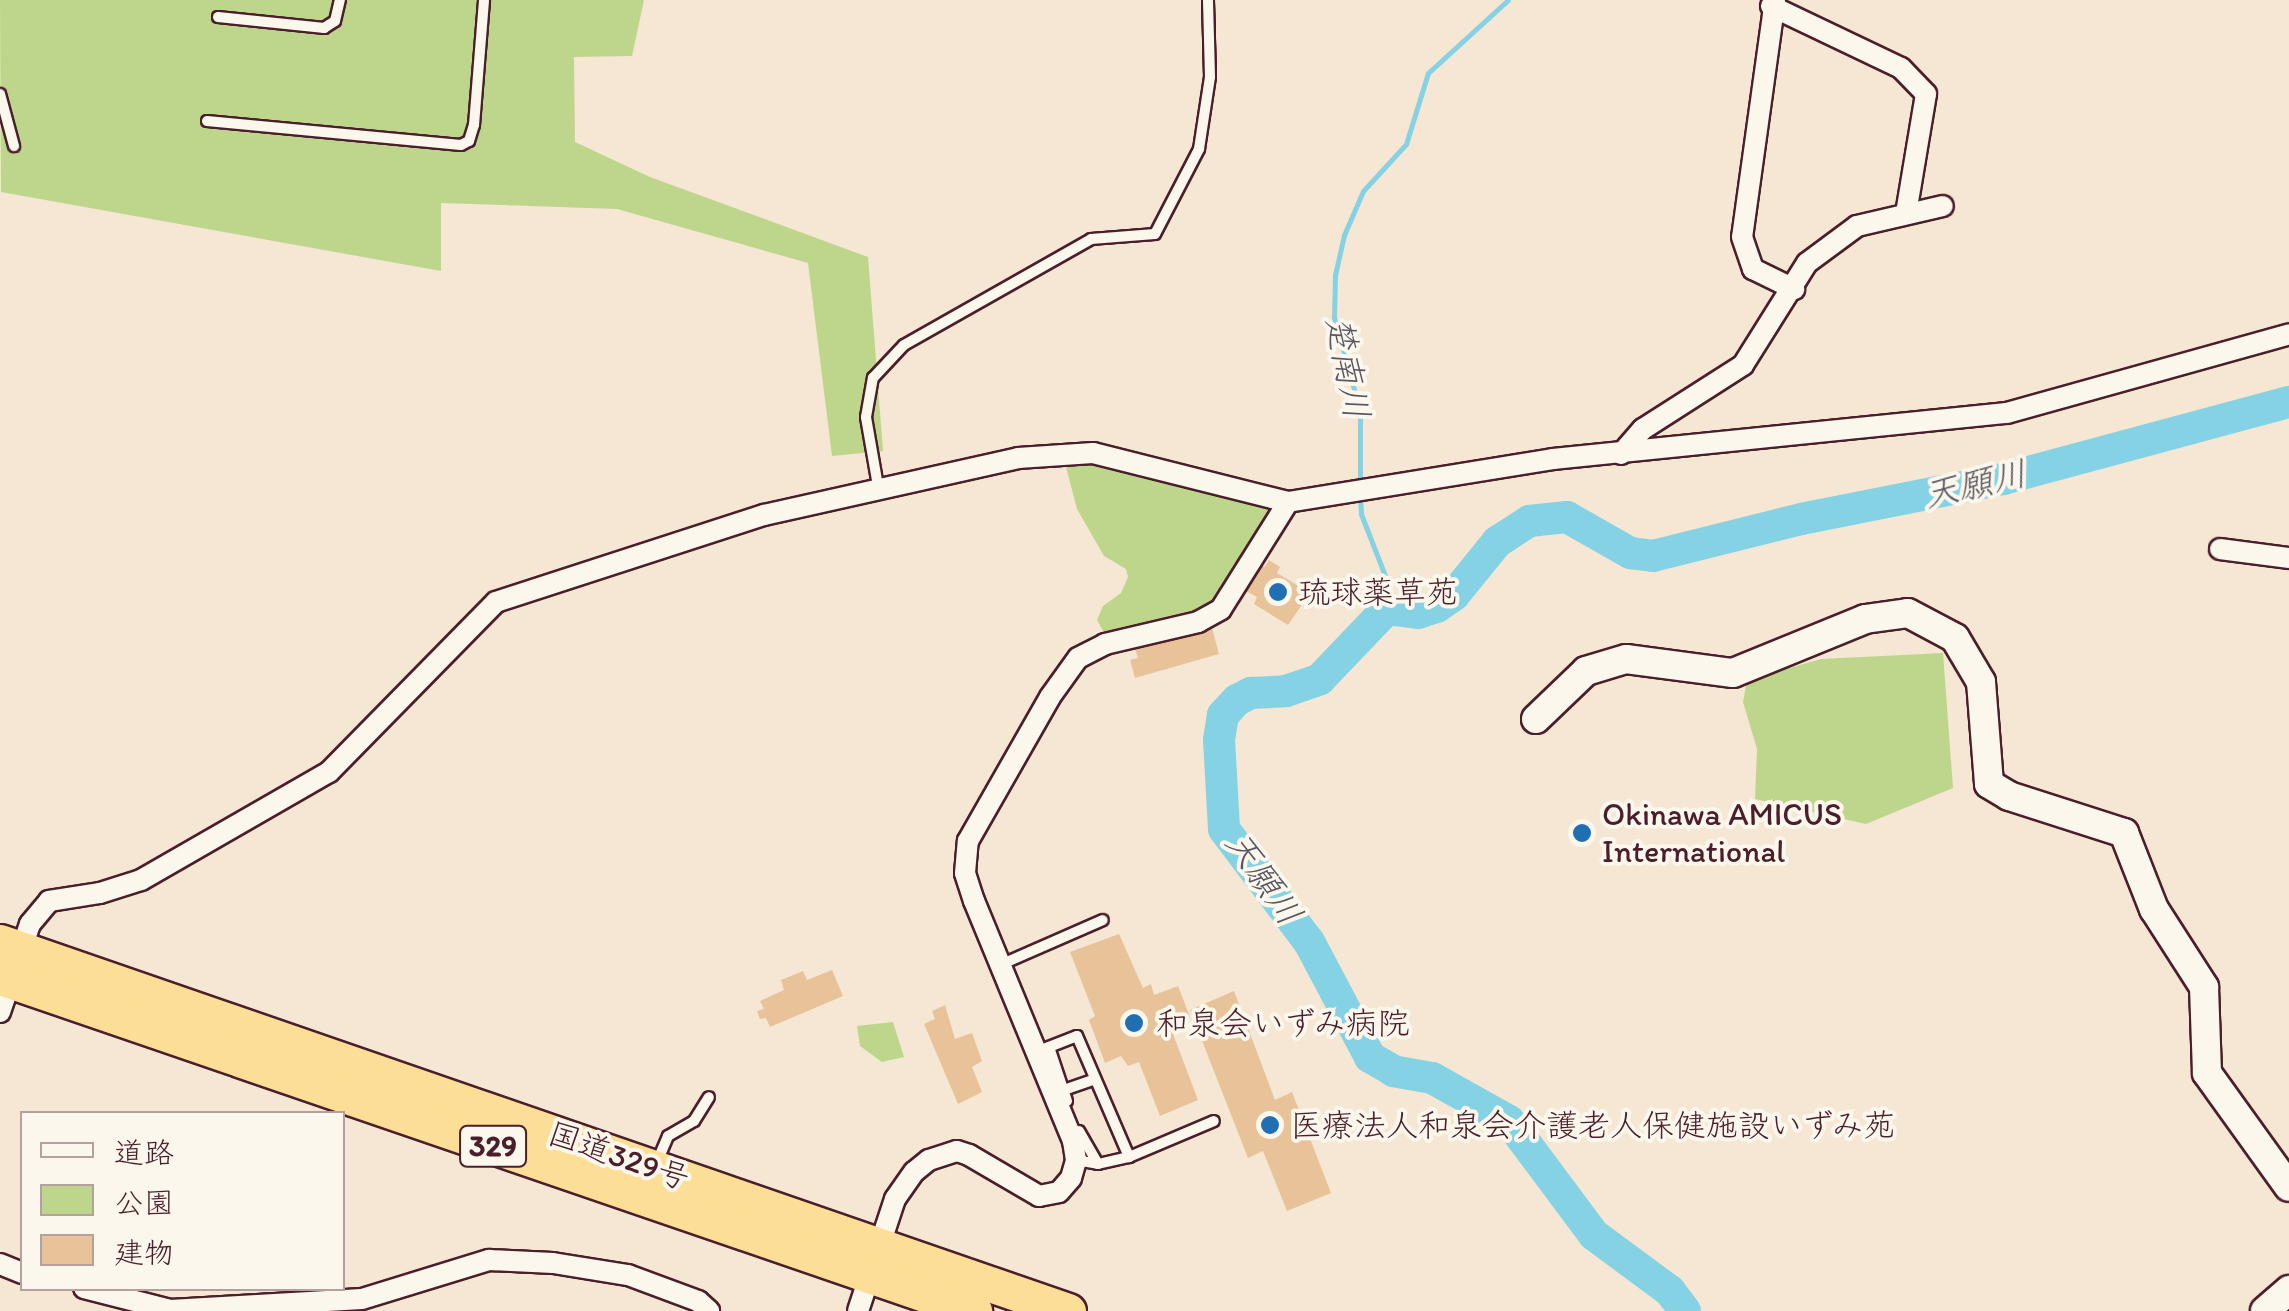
<!DOCTYPE html>
<html>
<head>
<meta charset="utf-8">
<style>
	body { margin:0 }
	#map { position:relative; width:2289px; height:1311px; overflow:hidden; background:#f5e7d3; font-family:Itim,"Klee One",sans-serif }
	div>[style] { position:absolute }
	.green>* { inset:0; background:#bed68c }
	.stream>* { height:5px; margin:-2.5px; padding:0 2.5px; transform-origin:2.5px; border-radius:2.5px; background:#84d2e3 }
	.river>* { height:32px; margin:-16px; padding:0 16px; transform-origin:16px; border-radius:16px; background:#84d2e3 }
	.building>* { inset:0; background:#e8c399 }
	.roads { filter:drop-shadow(2px 0 #4a1f2b) drop-shadow(-2px 0 #4a1f2b) drop-shadow(0 2px #4a1f2b) drop-shadow(0 -2px #4a1f2b) }
	.lane>* { height:10px; margin:-5px; padding:0 5px; transform-origin:5px; border-radius:5px; background:#fbf7ec }
	.street>* { height:20px; margin:-10px; padding:0 10px; transform-origin:10px; border-radius:10px; background:#fbf7ec }
	.secondary>* { height:28px; margin:-14px; padding:0 14px; transform-origin:14px; border-radius:14px; background:#fbf7ec }
	.highway>* { height:35px; margin:-17.5px; padding:0 17.5px; transform-origin:17.5px; border-radius:17.5px; background:#fcde96 }
	.dots>* { width:28px; height:28px; translate:-50% -50%; box-sizing:border-box; border:5px solid #fbf7ec; border-radius:50% }
	span { translate:-50% -50%; white-space:nowrap; text-align:center; line-height:1.15; -webkit-text-stroke:8px #fbf7ec; paint-order:stroke }
	.shield-label span { padding:2px 8px; background:#fbf7ec; border:2px solid; border-radius:8px; -webkit-text-stroke-width:0 }
	.shield-label { font-size:30px; color:#4a1f2b; font-weight:700 }
	.poi-label { font-size:32px; color:#4a1f2b }
	.left { translate:0 -50%; text-align:left }
	.street-label { font-size:32px; color:#4a1f2b }
	.water-label { font-size:35px; color:#5b5562; font-style:italic }
	.legend { position:absolute; left:20px; top:1111px; width:325px; height:180px; box-sizing:border-box; background:#fbf7ec; border:2px solid #b4a19f; margin:0; padding:12px 18px; list-style:none; font-size:30px; color:#4a1f2b }
	.legend li { display:flex; align-items:center; gap:20px; height:50px }
	.legend b { width:50px; border:2px solid #b4a19f }
</style>
</head>
<body>
<div id="map">
	<div class="green">
		<div style="clip-path:polygon(0 0,644px 0,632px 56px,574px 57px,575px 142px,650px 177px,868px 257px,883px 451px,832px 456px,808px 263px,617px 209px,441px 203px,441px 271px,1px 192px)"></div>
		<div style="clip-path:polygon(1093px 462px,1268px 500px,1275px 510px,1226px 589px,1205px 608px,1192px 616px,1105px 634px,1097px 620px,1103px 606px,1121px 593px,1128px 577px,1126px 569px,1104px 556px,1077px 509px,1065px 463px)"></div>
		<div style="clip-path:polygon(1943px 653px,1953px 788px,1866px 824px,1755px 799px,1757px 749px,1743px 702px,1747px 680px,1821px 659px)"></div>
		<div style="clip-path:polygon(893px 1022px,904px 1057px,882px 1062px,860px 1046px,857px 1026px)"></div>
	</div>
	<div class="stream">
		<div style="left:1360px;top:487px;width:76px;rotate:-90deg"></div>
		<div style="left:1360px;top:411px;width:98px;rotate:-105.5deg"></div>
		<div style="left:1334px;top:317px;width:42px;rotate:-88.6deg"></div>
		<div style="left:1335px;top:275px;width:41px;rotate:-77.3deg"></div>
		<div style="left:1344px;top:235px;width:48px;rotate:-66.6deg"></div>
		<div style="left:1363px;top:191px;width:64px;rotate:-47.5deg"></div>
		<div style="left:1406px;top:144px;width:74px;rotate:-72.8deg"></div>
		<div style="left:1428px;top:73px;width:108px;rotate:-42.4deg"></div>
		<div style="left:1360px;top:498px;width:16px;rotate:86deg"></div>
		<div style="left:1361px;top:514px;width:69px;rotate:68.7deg"></div>
		<div style="left:1386px;top:578px;width:31px;rotate:88deg"></div>
	</div>
	<div class="river">
		<div style="left:1685px;top:1311px;width:25px;rotate:-127deg"></div>
		<div style="left:1670px;top:1291px;width:94px;rotate:-143.6deg"></div>
		<div style="left:1594px;top:1235px;width:142px;rotate:-126.7deg"></div>
		<div style="left:1509px;top:1121px;width:88px;rotate:-150.8deg"></div>
		<div style="left:1432px;top:1078px;width:39px;rotate:-170deg"></div>
		<div style="left:1394px;top:1071px;width:28px;rotate:-150deg"></div>
		<div style="left:1370px;top:1057px;width:130px;rotate:-117.9deg"></div>
		<div style="left:1309px;top:942px;width:141px;rotate:-127deg"></div>
		<div style="left:1224px;top:829px;width:89px;rotate:-93.2deg"></div>
		<div style="left:1219px;top:740px;width:25px;rotate:-81deg"></div>
		<div style="left:1223px;top:715px;width:21px;rotate:-47deg"></div>
		<div style="left:1237px;top:700px;width:16px;rotate:-27deg"></div>
		<div style="left:1251px;top:693px;width:35px;rotate:-3deg"></div>
		<div style="left:1286px;top:691px;width:36px;rotate:-19deg"></div>
		<div style="left:1320px;top:679px;width:97px;rotate:-46.3deg"></div>
		<div style="left:1387px;top:609px;width:31px;rotate:7deg"></div>
		<div style="left:1418px;top:613px;width:20px;rotate:-18deg"></div>
		<div style="left:1437px;top:607px;width:21px;rotate:-35deg"></div>
		<div style="left:1454px;top:595px;width:68px;rotate:-50.9deg"></div>
		<div style="left:1497px;top:542px;width:38px;rotate:-33deg"></div>
		<div style="left:1529px;top:521px;width:38px;rotate:-6deg"></div>
		<div style="left:1567px;top:517px;width:73px;rotate:29.7deg"></div>
		<div style="left:1630px;top:553px;width:23px;rotate:7deg"></div>
		<div style="left:1653px;top:556px;width:153px;rotate:-14deg"></div>
		<div style="left:1801px;top:519px;width:206px;rotate:-11.2deg"></div>
		<div style="left:2003px;top:479px;width:296px;rotate:-15.1deg"></div>
	</div>
	<div class="building">
		<div style="clip-path:polygon(1269px 560px,1280px 567px,1277px 573px,1310px 593px,1288px 625px,1254px 604px,1257px 597px,1246px 591px,1259px 565px,1265px 567px)"></div>
		<div style="clip-path:polygon(1212px 628px,1219px 654px,1135px 678px,1130px 660px,1138px 658px,1135px 649px)"></div>
		<div style="clip-path:polygon(1119px 934px,1143px 988px,1151px 984px,1154px 995px,1178px 986px,1190px 1017px,1170px 1026px,1198px 1100px,1160px 1116px,1139px 1062px,1128px 1066px,1121px 1056px,1105px 1063px,1089px 1020px,1095px 1016px,1070px 952px)"></div>
		<div style="clip-path:polygon(832px 970px,843px 996px,770px 1027px,766px 1018px,760px 1019px,757px 1011px,764px 1009px,760px 1001px,784px 990px,781px 980px,803px 971px,807px 980px)"></div>
		<div style="clip-path:polygon(1234px 991px,1275px 1100px,1292px 1092px,1331px 1193px,1287px 1211px,1263px 1151px,1248px 1158px,1190px 1010px)"></div>
		<div style="clip-path:polygon(945px 1005px,955px 1039px,972px 1033px,982px 1061px,972px 1067px,982px 1092px,958px 1104px,924px 1024px,935px 1019px,932px 1011px)"></div>
	</div>
	<div class="roads">
		<div class="lane">
			<div style="left:218px;top:17px;width:107px;rotate:5.9deg"></div>
			<div style="left:324px;top:28px;width:13px;rotate:-32deg"></div>
			<div style="left:335px;top:21px;width:22px;rotate:-77deg"></div>
			<div style="left:0;top:94px;width:54px;rotate:74.9deg"></div>
			<div style="left:207px;top:121px;width:255px;rotate:5.4deg"></div>
			<div style="left:461px;top:145px;width:9px;rotate:-27deg"></div>
			<div style="left:469px;top:141px;width:17px;rotate:-73deg"></div>
			<div style="left:474px;top:125px;width:125px;rotate:-85.4deg"></div>
			<div style="left:878px;top:486px;width:70px;rotate:-99.9deg"></div>
			<div style="left:866px;top:417px;width:40px;rotate:-80deg"></div>
			<div style="left:873px;top:378px;width:45px;rotate:-46.8deg"></div>
			<div style="left:904px;top:345px;width:215px;rotate:-29.5deg"></div>
			<div style="left:1091px;top:239px;width:64px;rotate:-4.5deg"></div>
			<div style="left:1155px;top:234px;width:96px;rotate:-62.6deg"></div>
			<div style="left:1199px;top:149px;width:73px;rotate:-81.3deg"></div>
			<div style="left:1210px;top:77px;width:77px;rotate:-91.5deg"></div>
			<div style="left:1000px;top:965px;width:112px;rotate:-23.6deg"></div>
			<div style="left:1049px;top:1047px;width:57px;rotate:71.6deg"></div>
			<div style="left:1036px;top:1052px;width:44px;rotate:-21.3deg"></div>
			<div style="left:1077px;top:1036px;width:132px;rotate:66.7deg"></div>
			<div style="left:1058px;top:1092px;width:39px;rotate:-19deg"></div>
			<div style="left:1079px;top:1131px;width:38px;rotate:60deg"></div>
			<div style="left:1076px;top:1160px;width:22px;rotate:10deg"></div>
			<div style="left:1098px;top:1164px;width:32px;rotate:-13deg"></div>
			<div style="left:1129px;top:1157px;width:92px;rotate:-23deg"></div>
			<div style="left:657px;top:1162px;width:28px;rotate:-67deg"></div>
			<div style="left:668px;top:1136px;width:30px;rotate:-30deg"></div>
			<div style="left:694px;top:1121px;width:28px;rotate:-58deg"></div>
		</div>
		<div class="street">
			<div style="left:1775px;top:0;width:239px;rotate:97.9deg"></div>
			<div style="left:1742px;top:237px;width:34px;rotate:71deg"></div>
			<div style="left:1753px;top:269px;width:46px;rotate:26deg"></div>
			<div style="left:1771px;top:6px;width:144px;rotate:25.5deg"></div>
			<div style="left:1901px;top:68px;width:36px;rotate:46deg"></div>
			<div style="left:1926px;top:94px;width:121px;rotate:99.5deg"></div>
			<div style="left:1621px;top:454px;width:33px;rotate:-49deg"></div>
			<div style="left:1643px;top:429px;width:119px;rotate:-32.6deg"></div>
			<div style="left:1743px;top:365px;width:120px;rotate:-57.9deg"></div>
			<div style="left:1807px;top:263px;width:62px;rotate:-36.5deg"></div>
			<div style="left:1857px;top:226px;width:88px;rotate:-13.1deg"></div>
			<div style="left:2220px;top:549px;width:70px;rotate:7.4deg"></div>
			<div style="left:0;top:1012px;width:93px;rotate:-71.2deg"></div>
			<div style="left:30px;top:924px;width:30px;rotate:-50deg"></div>
			<div style="left:49px;top:901px;width:52px;rotate:-8.9deg"></div>
			<div style="left:100px;top:893px;width:43px;rotate:-17.6deg"></div>
			<div style="left:141px;top:880px;width:217px;rotate:-29.9deg"></div>
			<div style="left:329px;top:772px;width:238px;rotate:-45.5deg"></div>
			<div style="left:496px;top:602px;width:282px;rotate:-18deg"></div>
			<div style="left:764px;top:515px;width:260px;rotate:-12.6deg"></div>
			<div style="left:1018px;top:458px;width:75px;rotate:-3.8deg"></div>
			<div style="left:1093px;top:453px;width:201px;rotate:14.1deg"></div>
			<div style="left:1288px;top:502px;width:268px;rotate:-9.2deg"></div>
			<div style="left:1553px;top:459px;width:456px;rotate:-5.8deg"></div>
			<div style="left:2007px;top:413px;width:293px;rotate:-15.6deg"></div>
			<div style="left:0;top:1264px;width:24px;rotate:22deg"></div>
			<div style="left:84px;top:1288px;width:89px;rotate:14.3deg"></div>
			<div style="left:170px;top:1310px;width:192px;rotate:-3.3deg"></div>
			<div style="left:362px;top:1299px;width:133px;rotate:-17.1deg"></div>
			<div style="left:489px;top:1260px;width:64px;rotate:2.7deg"></div>
			<div style="left:553px;top:1263px;width:76px;rotate:9.1deg"></div>
			<div style="left:628px;top:1275px;width:75px;rotate:20.4deg"></div>
			<div style="left:698px;top:1301px;width:15px;rotate:42deg"></div>
			<div style="left:858px;top:1311px;width:118px;rotate:-71.7deg"></div>
			<div style="left:895px;top:1199px;width:33px;rotate:-55deg"></div>
			<div style="left:914px;top:1172px;width:19px;rotate:-39deg"></div>
			<div style="left:929px;top:1160px;width:29px;rotate:-18deg"></div>
			<div style="left:957px;top:1151px;width:13px;rotate:18deg"></div>
			<div style="left:969px;top:1155px;width:81px;rotate:30.4deg"></div>
			<div style="left:1039px;top:1196px;width:20px;rotate:-11deg"></div>
			<div style="left:1059px;top:1192px;width:18px;rotate:-49deg"></div>
			<div style="left:1071px;top:1178px;width:19px;rotate:-74deg"></div>
			<div style="left:1076px;top:1160px;width:19px;rotate:-99deg"></div>
			<div style="left:1073px;top:1141px;width:260px;rotate:-112.4deg"></div>
			<div style="left:974px;top:901px;width:29px;rotate:-108deg"></div>
			<div style="left:965px;top:873px;width:32px;rotate:-85deg"></div>
			<div style="left:968px;top:841px;width:166px;rotate:-60.3deg"></div>
			<div style="left:1050px;top:697px;width:48px;rotate:-54.3deg"></div>
			<div style="left:1078px;top:658px;width:30px;rotate:-27deg"></div>
			<div style="left:1105px;top:644px;width:96px;rotate:-13.3deg"></div>
			<div style="left:1198px;top:622px;width:26px;rotate:-29deg"></div>
			<div style="left:1221px;top:609px;width:126px;rotate:-57.9deg"></div>
		</div>
		<div class="secondary">
			<div style="left:1536px;top:719px;width:69px;rotate:-43.8deg"></div>
			<div style="left:1586px;top:671px;width:42px;rotate:-16.7deg"></div>
			<div style="left:1626px;top:659px;width:108px;rotate:7.5deg"></div>
			<div style="left:1733px;top:673px;width:143px;rotate:-22.2deg"></div>
			<div style="left:1865px;top:619px;width:43px;rotate:-7.9deg"></div>
			<div style="left:1908px;top:613px;width:53px;rotate:28deg"></div>
			<div style="left:1955px;top:638px;width:51px;rotate:59.4deg"></div>
			<div style="left:1981px;top:682px;width:102px;rotate:85.5deg"></div>
			<div style="left:1989px;top:784px;width:23px;rotate:31deg"></div>
			<div style="left:2009px;top:796px;width:121px;rotate:17.8deg"></div>
			<div style="left:2124px;top:833px;width:82px;rotate:68.5deg"></div>
			<div style="left:2154px;top:909px;width:93px;rotate:57.3deg"></div>
			<div style="left:2204px;top:987px;width:86px;rotate:88deg"></div>
			<div style="left:2207px;top:1073px;width:140px;rotate:54.3deg"></div>
			<div style="left:2265px;top:1311px;width:32px;rotate:-41deg"></div>
		</div>
		<div class="highway">
			<div style="left:0;top:942px;width:1130px;rotate:19.06deg"></div>
			<div style="left:0;top:977px;width:1030px;rotate:18.93deg"></div>
		</div>
	</div>
	<div class="dots">
		<div style="left:1278px;top:592px;background:#1f6fb2"></div>
		<div style="left:1582px;top:833px;background:#1f6fb2"></div>
		<div style="left:1134px;top:1023px;background:#1f6fb2"></div>
		<div style="left:1270px;top:1125px;background:#1f6fb2"></div>
	</div>
	<div class="shield-label">
		<span style="left:493px;top:1146px">329</span>
	</div>
	<div class="poi-label">
		<span class="left" style="left:1298px;top:592px">琉球薬草苑</span>
		<span class="left" style="left:1602px;top:833px">Okinawa AMICUS<br>International</span>
		<span class="left" style="left:1156px;top:1023px">和泉会いずみ病院</span>
		<span class="left" style="left:1290px;top:1125px">医療法人和泉会介護老人保健施設いずみ苑</span>
	</div>
	<div class="street-label">
		<span style="left:619px;top:1156px;rotate:19deg">国道329号</span>
	</div>
	<div class="water-label">
		<span style="left:1348px;top:367px;rotate:79deg">楚南川</span>
		<span style="left:1975px;top:484px;rotate:-13deg">天願川</span>
		<span style="left:1264px;top:878px;rotate:55deg">天願川</span>
	</div>
	<ul class="legend">
	<li><b style="height:12px;background:#fbf7ec"></b>道路</li>
	<li><b style="height:28px;background:#bed68c"></b>公園</li>
	<li><b style="height:28px;background:#e8c399"></b>建物</li>
	</ul>
</div>
</body>
</html>
